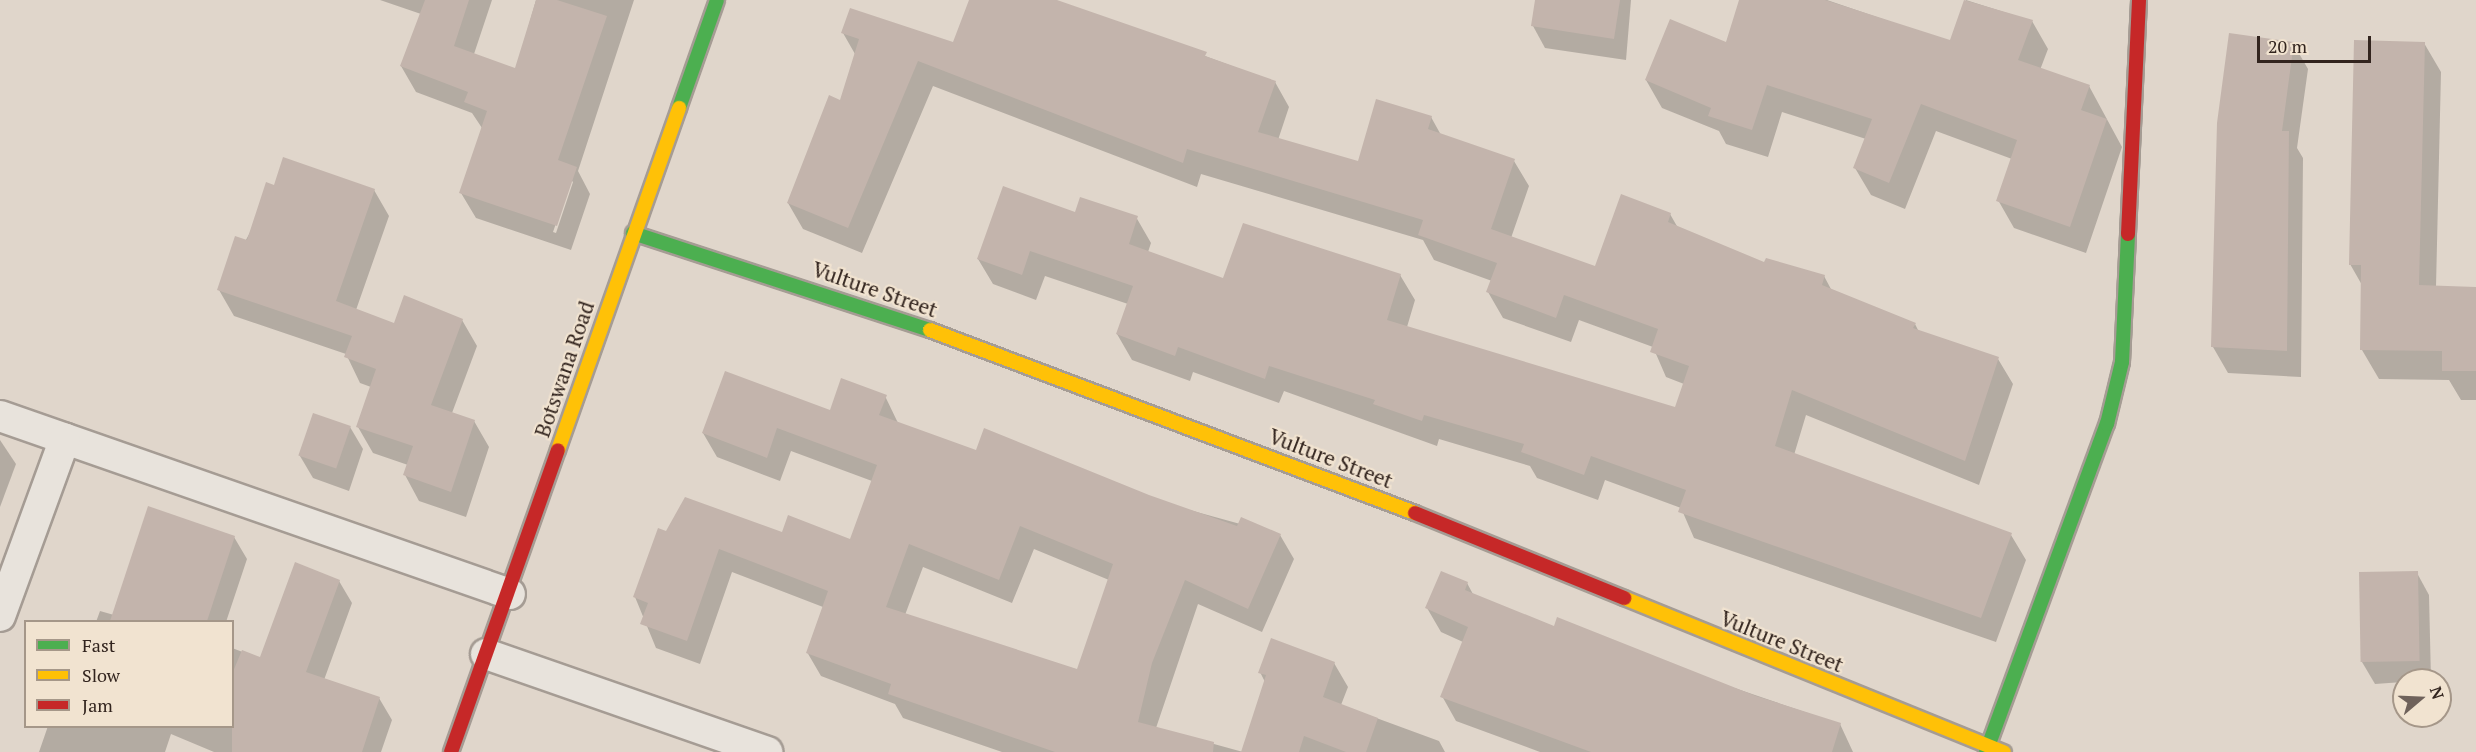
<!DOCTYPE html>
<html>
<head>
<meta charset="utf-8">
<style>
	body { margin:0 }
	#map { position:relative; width:2476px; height:752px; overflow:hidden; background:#e0d6cb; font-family:"PT Serif",serif }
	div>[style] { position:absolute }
	.shadow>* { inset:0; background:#0003 }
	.building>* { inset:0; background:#c3b4ac; transform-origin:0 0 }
	.roads { filter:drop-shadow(2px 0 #a59c94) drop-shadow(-2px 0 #a59c94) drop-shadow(0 2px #a59c94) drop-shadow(0 -2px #a59c94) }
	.street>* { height:30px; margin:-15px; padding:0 15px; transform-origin:15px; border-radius:15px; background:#e8e3dc }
	.fast>* { height:14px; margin:-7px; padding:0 7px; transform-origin:7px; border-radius:7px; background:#4caf50 }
	.slow>* { height:14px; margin:-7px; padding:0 7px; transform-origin:7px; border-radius:7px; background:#ffc107 }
	.jam>* { height:14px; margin:-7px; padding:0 7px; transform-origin:7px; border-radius:7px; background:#c62828 }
	span { translate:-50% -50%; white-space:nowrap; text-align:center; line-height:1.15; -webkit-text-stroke:4.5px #f1e3d0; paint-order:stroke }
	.street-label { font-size:21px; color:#32241e }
	.legend { position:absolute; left:24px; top:620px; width:210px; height:108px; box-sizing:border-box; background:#f1e3d0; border:2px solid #a59789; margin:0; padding:8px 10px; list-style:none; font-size:18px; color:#32241e }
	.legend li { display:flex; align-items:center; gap:12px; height:30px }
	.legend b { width:30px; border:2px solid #a59789 }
	.north { position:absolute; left:2392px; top:668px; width:60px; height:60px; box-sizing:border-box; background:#f1e3d0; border:2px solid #a59789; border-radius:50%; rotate:71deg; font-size:16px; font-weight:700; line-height:24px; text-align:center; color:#32241e }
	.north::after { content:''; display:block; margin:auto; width:21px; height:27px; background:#6f625b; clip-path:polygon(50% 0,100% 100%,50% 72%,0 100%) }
	.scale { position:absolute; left:2257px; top:36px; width:114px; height:27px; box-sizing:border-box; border:3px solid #32241e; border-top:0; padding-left:8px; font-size:18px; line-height:21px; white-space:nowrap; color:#32241e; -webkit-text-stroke:4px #f1e3d0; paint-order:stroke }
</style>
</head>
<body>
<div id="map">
	<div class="shadow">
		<div style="clip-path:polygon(evenodd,380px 0,492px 0,474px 54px,516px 70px,536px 0,634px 0,578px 171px,590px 194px,571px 250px,476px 218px,461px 193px,482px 128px,472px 113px,416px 92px,401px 66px,421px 14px,380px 0,571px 180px,573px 182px,556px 233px,553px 232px,571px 180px)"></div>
		<div style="clip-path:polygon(970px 0,1055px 0,1275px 82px,1289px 107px,1278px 140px,1359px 162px,1431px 117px,1441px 135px,1514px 161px,1529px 186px,1511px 238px,1596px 268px,1670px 214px,1678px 228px,1765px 264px,1824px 276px,1832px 291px,1915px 324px,1919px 332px,1998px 359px,2013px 384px,1979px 485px,1806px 415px,1794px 455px,2011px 535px,2026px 560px,1996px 642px,1694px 538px,1681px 508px,1605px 480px,1598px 500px,1537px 478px,1530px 466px,1439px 439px,1437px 446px,1284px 391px,1279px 403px,1193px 372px,1190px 381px,1132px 360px,1117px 334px,1128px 304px,1045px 276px,1036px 300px,993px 284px,978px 259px,1076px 214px,1136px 217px,1151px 243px,1148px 252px,1224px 280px,1400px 275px,1415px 300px,1407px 327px,1676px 409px,1684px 384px,1666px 377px,1653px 347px,1579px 320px,1571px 342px,1503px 318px,1488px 292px,1492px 281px,1434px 260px,1423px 240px,1201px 174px,1197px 187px,933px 86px,862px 253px,803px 229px,788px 203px,841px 102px,855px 54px,843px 33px,954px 44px)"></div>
		<div style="clip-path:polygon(1537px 0,1631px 0,1626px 60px,1545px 48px,1533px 26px)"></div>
		<div style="clip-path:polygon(1741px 0,1827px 0,1950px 42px,1966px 0,2032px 21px,2048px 49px,2040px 70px,2089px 86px,2122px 147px,2086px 253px,2014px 228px,1998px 200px,2012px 159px,1936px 131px,1905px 209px,1871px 195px,1855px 168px,1866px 139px,1782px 112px,1768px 157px,1726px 144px,1719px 131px,1662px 108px,1646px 80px,1726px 44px)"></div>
		<div style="clip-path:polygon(2293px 43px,2308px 69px,2297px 148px,2303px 158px,2301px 377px,2228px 373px,2213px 347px)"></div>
		<div style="clip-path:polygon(2424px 43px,2441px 72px,2436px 287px,2476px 287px,2476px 400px,2461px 400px,2449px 380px,2379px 379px,2362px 350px,2362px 285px,2350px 264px)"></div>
		<div style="clip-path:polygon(275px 186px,374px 190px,389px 216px,356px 310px,394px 325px,462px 320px,477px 346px,452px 413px,474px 421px,489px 447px,466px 517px,419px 501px,405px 475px,408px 465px,373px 453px,358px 427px,371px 387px,360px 383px,346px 354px,234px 316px,219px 290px)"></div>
		<div style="clip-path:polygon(evenodd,885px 396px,898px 423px,976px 451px,1280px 535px,1294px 559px,1262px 632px,1198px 604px,1156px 728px,1243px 752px,1265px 682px,1260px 672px,1334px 663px,1348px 687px,1341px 705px,1439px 741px,1445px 752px,1002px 752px,903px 718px,895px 704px,821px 676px,807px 652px,823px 607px,732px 572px,700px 664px,656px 648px,635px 597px,667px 532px,851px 541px,872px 481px,791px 451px,780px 481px,717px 457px,703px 433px,830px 412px,885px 396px,1034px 549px,1109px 580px,1078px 670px,905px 615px,923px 567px,1012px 603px,1034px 549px)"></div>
		<div style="clip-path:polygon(350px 427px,363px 449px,349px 491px,313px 478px,300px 456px)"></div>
		<div style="clip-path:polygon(0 440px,16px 464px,0 507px)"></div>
		<div style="clip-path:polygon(234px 537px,247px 559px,226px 622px,96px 622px,100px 611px,114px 615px)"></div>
		<div style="clip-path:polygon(2417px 573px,2429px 595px,2431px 680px,2375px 684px,2362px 662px)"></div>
		<div style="clip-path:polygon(339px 581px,352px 603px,324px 680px,379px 698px,392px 720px,381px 752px,214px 752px,171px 734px,165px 752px,39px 752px,48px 726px,232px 726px,232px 648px,261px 659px)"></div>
		<div style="clip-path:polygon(1467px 583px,1474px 596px,1555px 627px,1840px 724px,1853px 752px,1540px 752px,1456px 721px,1442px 696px,1463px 642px,1441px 632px,1427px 608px)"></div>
	</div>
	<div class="building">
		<div style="clip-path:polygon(425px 0,469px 0,454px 46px,515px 68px,536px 0,557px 0,607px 16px,558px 160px,577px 167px,557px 226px,459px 193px,487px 111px,464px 102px,468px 92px,400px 66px)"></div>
		<div style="clip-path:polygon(969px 0,1057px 0,1207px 52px,1205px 56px,1276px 81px,1258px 132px,1358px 161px,1376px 99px,1432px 116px,1428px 129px,1515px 159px,1491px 229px,1595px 266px,1621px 194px,1671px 213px,1668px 222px,1764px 262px,1766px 258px,1825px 275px,1822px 285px,1916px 323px,1913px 328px,1999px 357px,1965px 461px,1792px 390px,1775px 446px,2012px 533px,1981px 618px,1678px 512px,1686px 490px,1591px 456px,1584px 475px,1521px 452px,1524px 444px,1424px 415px,1422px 421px,1373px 404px,1375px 400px,1269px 366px,1265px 379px,1178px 347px,1175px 356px,1116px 334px,1133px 286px,1030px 251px,1022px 275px,977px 259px,1003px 186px,1075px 212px,1080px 197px,1138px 216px,1129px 244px,1223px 278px,1243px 223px,1401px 274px,1387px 320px,1675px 407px,1689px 366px,1650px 352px,1658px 329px,1564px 295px,1556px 318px,1486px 292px,1497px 263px,1418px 235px,1423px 220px,1187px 149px,1183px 163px,918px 61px,848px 228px,787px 203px,829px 95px,840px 100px,859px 39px,841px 33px,850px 8px,953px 42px)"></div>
		<div style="clip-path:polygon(1535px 0,1620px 0,1614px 39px,1531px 26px)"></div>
		<div style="clip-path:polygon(1739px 0,1825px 0,1950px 40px,1964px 0,2033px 20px,2018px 60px,2090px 85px,2081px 110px,2107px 119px,2070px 227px,1996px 201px,2017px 140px,1921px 104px,1889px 183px,1853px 168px,1872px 119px,1767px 85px,1752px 130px,1708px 116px,1711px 108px,1645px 80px,1670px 19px,1726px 42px)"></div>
		<div style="clip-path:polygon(2229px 33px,2294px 42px,2282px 131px,2289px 131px,2287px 351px,2211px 347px,2217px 123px)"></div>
		<div style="clip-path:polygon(2354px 40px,2425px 42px,2419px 285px,2476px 287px,2476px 371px,2442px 371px,2442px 351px,2360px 350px,2361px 265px,2349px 265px)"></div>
		<div style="clip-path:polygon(283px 157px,375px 189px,336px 301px,394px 323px,404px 295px,463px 319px,431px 405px,475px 420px,451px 492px,403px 475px,413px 446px,356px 427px,376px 369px,344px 357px,352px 336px,217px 290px,235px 236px,247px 240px,266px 182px,274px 185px)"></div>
		<div style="clip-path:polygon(evenodd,725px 371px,830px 410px,841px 378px,887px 395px,879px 415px,976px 450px,984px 428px,1149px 495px,1237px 526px,1241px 517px,1281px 534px,1248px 609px,1185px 580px,1152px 663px,1138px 722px,1214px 742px,1213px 752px,1055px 752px,888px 694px,891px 684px,806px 653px,828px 591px,719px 549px,687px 641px,640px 624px,648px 603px,633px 597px,658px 528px,666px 531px,685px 497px,782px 532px,788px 515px,850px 539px,877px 465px,777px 428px,767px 458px,702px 433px,725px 371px,1020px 526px,1113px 564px,1077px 669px,886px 607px,909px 544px,999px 580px,1020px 526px)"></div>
		<div style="left:313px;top:413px;width:40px;height:45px;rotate:19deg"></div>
		<div style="clip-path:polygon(148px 506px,235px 536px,207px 621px,110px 621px)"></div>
		<div style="clip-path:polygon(295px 562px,340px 580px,306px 672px,380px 697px,362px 752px,232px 752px,232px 674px,242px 650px,260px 657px)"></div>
		<div style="clip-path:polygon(1441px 571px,1468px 582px,1465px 590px,1554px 626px,1557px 617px,1756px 696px,1841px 723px,1832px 752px,1591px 752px,1440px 697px,1468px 627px,1425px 608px)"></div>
		<div style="left:2418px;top:571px;width:90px;height:59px;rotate:89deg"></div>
		<div style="clip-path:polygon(1271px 638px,1335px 662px,1323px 697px,1378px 718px,1366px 752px,1346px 752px,1304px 736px,1299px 752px,1241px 752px,1266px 675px,1258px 673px)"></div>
	</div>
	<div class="roads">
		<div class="street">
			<div style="left:0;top:416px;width:540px;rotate:19.24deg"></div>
			<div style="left:0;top:616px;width:189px;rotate:-69.9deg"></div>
			<div style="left:486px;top:654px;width:298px;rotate:19.2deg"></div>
		</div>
		<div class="fast">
			<div style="left:679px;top:108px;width:114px;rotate:-70.6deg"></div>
			<div style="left:633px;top:233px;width:312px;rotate:18.1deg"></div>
			<div style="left:1986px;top:752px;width:350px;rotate:-69.8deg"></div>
			<div style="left:2107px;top:424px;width:64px;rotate:-76.4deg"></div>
			<div style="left:2122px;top:362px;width:128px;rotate:-87.3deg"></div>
		</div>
		<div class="slow">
			<div style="left:930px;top:330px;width:518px;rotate:20.67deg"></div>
			<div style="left:558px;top:450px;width:363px;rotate:-70.5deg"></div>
			<div style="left:1624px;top:598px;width:410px;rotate:22.1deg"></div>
		</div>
		<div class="jam">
			<div style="left:2128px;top:234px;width:234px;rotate:-87.3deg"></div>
			<div style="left:1415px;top:513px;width:226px;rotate:22.1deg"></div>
			<div style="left:451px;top:752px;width:320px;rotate:-70.5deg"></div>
		</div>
	</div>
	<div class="street-label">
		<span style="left:875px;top:289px;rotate:19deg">Vulture Street</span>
		<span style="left:564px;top:369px;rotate:-71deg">Botswana Road</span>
		<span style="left:1331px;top:458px;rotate:21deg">Vulture Street</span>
		<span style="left:1782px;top:641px;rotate:22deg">Vulture Street</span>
	</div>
	<ul class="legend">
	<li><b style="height:8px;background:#4caf50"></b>Fast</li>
	<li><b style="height:8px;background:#ffc107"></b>Slow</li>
	<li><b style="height:8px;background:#c62828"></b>Jam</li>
	</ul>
	<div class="north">N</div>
	<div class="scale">20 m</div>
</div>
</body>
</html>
